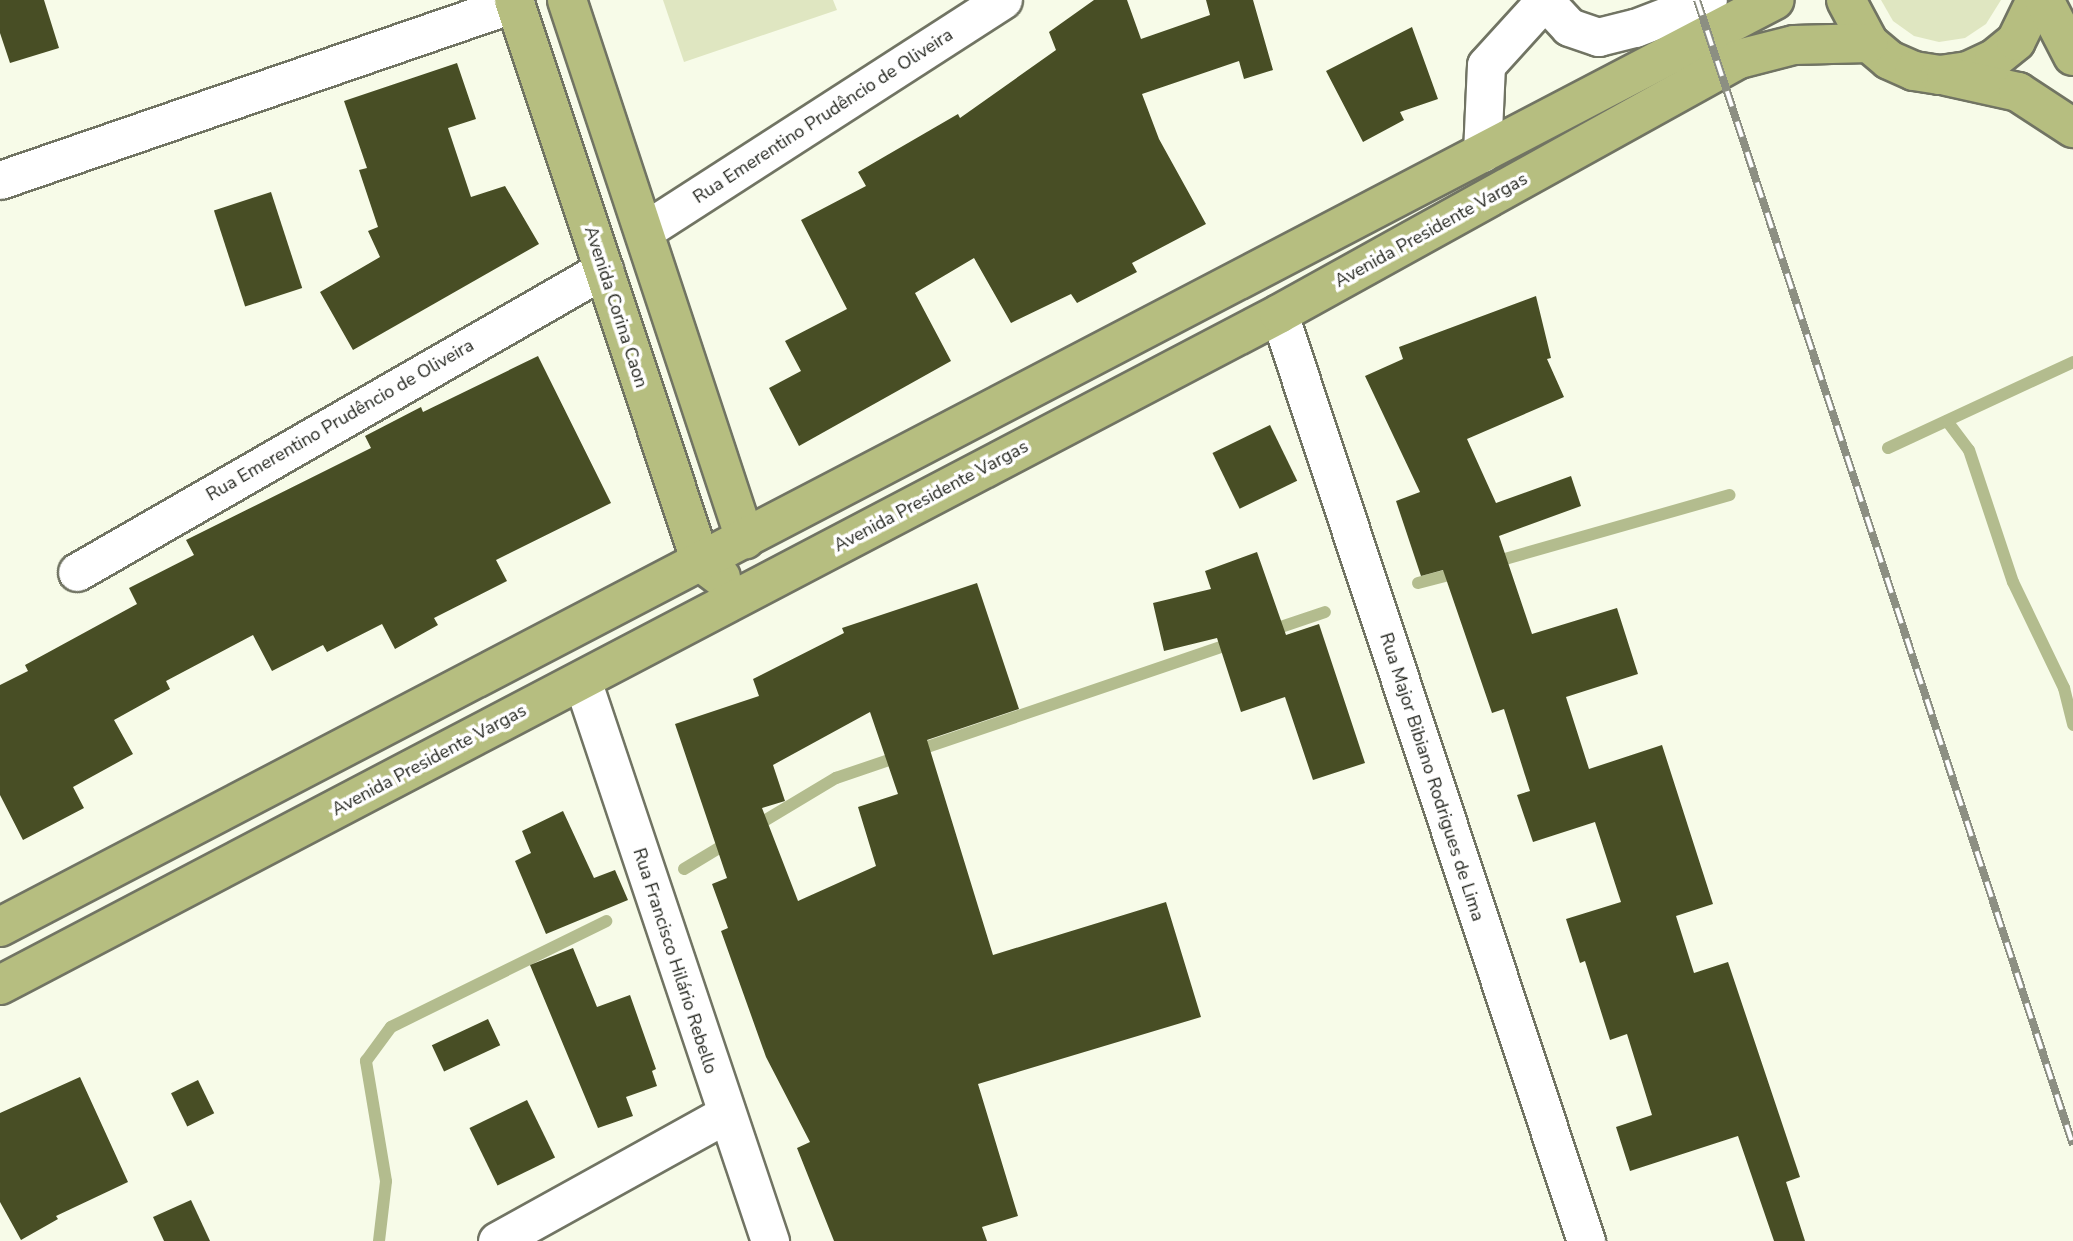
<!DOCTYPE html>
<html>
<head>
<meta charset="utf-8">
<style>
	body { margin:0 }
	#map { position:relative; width:2073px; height:1241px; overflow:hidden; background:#f7fbe8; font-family:"Nunito Sans",sans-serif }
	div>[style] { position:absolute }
	.green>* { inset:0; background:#dfe6c1 }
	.stream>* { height:12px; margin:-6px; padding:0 6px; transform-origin:6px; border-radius:6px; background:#b3bc8e }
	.building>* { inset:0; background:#484e25; transform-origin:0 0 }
	.roads { filter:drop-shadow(2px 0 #717463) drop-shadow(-2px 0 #717463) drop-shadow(0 2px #717463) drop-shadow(0 -2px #717463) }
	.minor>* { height:37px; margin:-18.5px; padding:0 18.5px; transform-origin:18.5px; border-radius:18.5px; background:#fff }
	.major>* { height:38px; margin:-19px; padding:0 19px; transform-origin:19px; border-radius:19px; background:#b6be80 }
	.rail>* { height:8px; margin-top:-4px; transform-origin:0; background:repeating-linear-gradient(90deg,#fff 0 16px,#8c8f82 0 32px); box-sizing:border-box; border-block:2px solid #8c8f82 }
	span { translate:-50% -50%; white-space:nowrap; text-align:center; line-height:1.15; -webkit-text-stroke:7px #fff; paint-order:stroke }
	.street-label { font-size:18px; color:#252720 }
</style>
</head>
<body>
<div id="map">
	<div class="green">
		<div style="clip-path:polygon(663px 0,833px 0,837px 10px,684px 62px)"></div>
		<div style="clip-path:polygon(1881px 0,2001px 0,1986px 24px,1965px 38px,1939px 42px,1914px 36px,1893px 21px)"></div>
	</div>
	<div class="stream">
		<div style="left:1947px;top:421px;width:36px;rotate:53deg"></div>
		<div style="left:1969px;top:450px;width:139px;rotate:71.6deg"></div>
		<div style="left:2013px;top:582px;width:118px;rotate:64.3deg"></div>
		<div style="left:2064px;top:688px;width:38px;rotate:76deg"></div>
		<div style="left:1888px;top:448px;width:204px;rotate:-24.9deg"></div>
		<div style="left:1491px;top:563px;width:248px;rotate:-15.9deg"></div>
		<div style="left:1418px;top:583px;width:43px;rotate:-14.7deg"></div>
		<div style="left:1269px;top:631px;width:59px;rotate:-18.7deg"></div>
		<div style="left:754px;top:827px;width:96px;rotate:-30.9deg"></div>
		<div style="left:836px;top:778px;width:422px;rotate:-18.8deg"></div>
		<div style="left:684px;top:869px;width:52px;rotate:-31deg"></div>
		<div style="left:379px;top:1241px;width:60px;rotate:-83.3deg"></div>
		<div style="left:386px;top:1181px;width:122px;rotate:-99.5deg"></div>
		<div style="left:366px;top:1061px;width:42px;rotate:-53.7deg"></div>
		<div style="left:391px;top:1027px;width:240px;rotate:-26.2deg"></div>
	</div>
	<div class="building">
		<div style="clip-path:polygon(0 0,44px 0,59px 48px,10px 63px,0 33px)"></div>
		<div style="clip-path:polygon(1094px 0,1127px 0,1141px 39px,1210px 15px,1206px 0,1253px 0,1273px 70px,1244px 79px,1239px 61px,1142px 94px,1159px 139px,1206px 224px,1132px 263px,1137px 272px,1077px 303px,1071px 294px,1011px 323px,974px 258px,915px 293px,951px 361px,799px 446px,769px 388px,801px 371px,785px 341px,847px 309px,801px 220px,866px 186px,858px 172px,958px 114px,960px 118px,1056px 50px,1049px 32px)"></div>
		<div style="clip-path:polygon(1412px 27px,1438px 99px,1400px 112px,1404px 120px,1363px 142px,1326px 71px)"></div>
		<div style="clip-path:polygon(457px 63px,476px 119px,448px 128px,471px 197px,505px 186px,539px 244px,353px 350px,320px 292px,380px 257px,368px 231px,378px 227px,359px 170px,367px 168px,344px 101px)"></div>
		<div style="left:271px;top:192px;width:101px;height:60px;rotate:72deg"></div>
		<div style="clip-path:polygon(1536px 296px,1551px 358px,1547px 359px,1564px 397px,1467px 439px,1496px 503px,1571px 476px,1581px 506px,1499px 536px,1532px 634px,1617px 608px,1638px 674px,1566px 697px,1589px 769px,1662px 745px,1713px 904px,1676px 916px,1694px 973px,1728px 962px,1800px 1177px,1786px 1182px,1805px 1241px,1774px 1241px,1738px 1136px,1630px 1171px,1616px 1127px,1652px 1115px,1627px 1034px,1610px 1040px,1585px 961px,1580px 963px,1566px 919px,1621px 902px,1595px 822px,1533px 842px,1517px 795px,1530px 791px,1504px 709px,1492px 713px,1443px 570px,1421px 576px,1396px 501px,1420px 492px,1365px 376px,1403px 359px,1399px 347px)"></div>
		<div style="clip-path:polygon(538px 356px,611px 503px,496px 560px,507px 581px,434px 618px,438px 625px,395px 649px,382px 624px,327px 652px,323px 645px,272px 671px,253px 635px,166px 681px,170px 689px,114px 720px,133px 754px,73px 787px,84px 808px,23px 840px,0 795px,0 685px,28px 671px,25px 665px,137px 604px,129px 588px,194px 555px,186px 540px,371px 448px,365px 436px,421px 407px,423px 412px)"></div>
		<div style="left:1270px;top:425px;width:62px;height:64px;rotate:64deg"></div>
		<div style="clip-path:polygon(1257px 552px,1286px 635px,1319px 624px,1365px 763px,1313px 780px,1285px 697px,1241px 712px,1217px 638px,1164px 651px,1153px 603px,1211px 589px,1205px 571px)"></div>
		<div style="clip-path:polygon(evenodd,977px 583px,1019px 709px,927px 740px,993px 955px,1166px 902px,1201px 1017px,978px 1084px,1018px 1216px,982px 1227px,987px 1241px,834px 1241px,797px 1148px,810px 1142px,766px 1057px,721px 931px,728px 928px,712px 884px,727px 878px,675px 724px,759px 696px,753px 679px,844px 633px,842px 628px,977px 583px,870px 712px,898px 794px,858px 807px,876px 866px,798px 901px,762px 808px,785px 801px,773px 765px,870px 712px)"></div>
		<div style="clip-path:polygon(563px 811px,594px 878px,615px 870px,628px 900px,546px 934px,515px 861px,531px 853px,522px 831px)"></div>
		<div style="clip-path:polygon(573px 948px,597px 1007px,630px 995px,656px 1069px,652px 1071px,657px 1086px,626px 1097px,633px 1116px,598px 1128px,530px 965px)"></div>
		<div style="left:488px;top:1019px;width:29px;height:62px;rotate:65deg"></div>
		<div style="clip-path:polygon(80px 1077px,128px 1182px,56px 1216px,58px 1219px,21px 1240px,0 1202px,0 1113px)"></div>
		<div style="left:198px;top:1080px;width:37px;height:30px;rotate:64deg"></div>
		<div style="left:527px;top:1100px;width:64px;height:64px;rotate:64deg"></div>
		<div style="clip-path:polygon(191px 1200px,210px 1241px,164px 1241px,153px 1217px)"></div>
	</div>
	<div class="roads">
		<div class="minor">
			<div style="left:1545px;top:1px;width:35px;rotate:47deg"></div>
			<div style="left:1569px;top:27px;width:31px;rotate:19deg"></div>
			<div style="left:1598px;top:37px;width:38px;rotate:-14deg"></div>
			<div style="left:1635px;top:28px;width:78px;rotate:-21deg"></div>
			<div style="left:1482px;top:153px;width:88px;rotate:-87.4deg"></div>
			<div style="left:1486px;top:65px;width:88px;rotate:-47.8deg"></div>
			<div style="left:0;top:180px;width:545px;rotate:-18.97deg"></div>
			<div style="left:644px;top:231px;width:427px;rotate:-32.8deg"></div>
			<div style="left:1279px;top:314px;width:977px;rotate:71.68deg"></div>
			<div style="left:77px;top:572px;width:608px;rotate:-29.9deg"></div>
			<div style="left:582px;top:680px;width:592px;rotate:71.47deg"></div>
			<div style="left:497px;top:1241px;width:262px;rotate:-29deg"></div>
		</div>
		<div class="major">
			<div style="left:514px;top:0;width:592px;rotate:71.6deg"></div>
			<div style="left:701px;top:562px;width:25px;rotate:37deg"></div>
			<div style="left:567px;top:0;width:568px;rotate:71.72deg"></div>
			<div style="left:1846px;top:0;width:49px;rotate:61.9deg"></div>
			<div style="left:1869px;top:43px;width:26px;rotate:40deg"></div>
			<div style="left:1889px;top:60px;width:27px;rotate:24deg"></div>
			<div style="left:1914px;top:71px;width:26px;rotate:9deg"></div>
			<div style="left:1940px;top:75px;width:28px;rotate:-8deg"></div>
			<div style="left:1968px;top:71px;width:29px;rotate:-25deg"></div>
			<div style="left:1994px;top:59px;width:28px;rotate:-39deg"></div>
			<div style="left:2016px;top:41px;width:46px;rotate:-64deg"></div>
			<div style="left:2044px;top:0;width:63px;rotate:62.6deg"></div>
			<div style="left:1946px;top:76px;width:74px;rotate:12.5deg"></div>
			<div style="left:2018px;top:92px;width:66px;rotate:33.2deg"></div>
			<div style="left:0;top:927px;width:2002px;rotate:-27.58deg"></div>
			<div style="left:0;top:985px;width:1444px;rotate:-27.68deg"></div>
			<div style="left:1279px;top:314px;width:526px;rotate:-29deg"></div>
			<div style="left:1739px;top:59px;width:57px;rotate:-14.3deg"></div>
			<div style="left:1794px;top:45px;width:75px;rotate:-1.5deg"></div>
		</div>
	</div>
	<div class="rail">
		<div style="left:1697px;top:0;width:1205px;rotate:71.82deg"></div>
	</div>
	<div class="street-label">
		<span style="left:823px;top:116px;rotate:-33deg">Rua Emerentino Prudêncio de Oliveira</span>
		<span style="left:1431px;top:230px;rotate:-29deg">Avenida Presidente Vargas</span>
		<span style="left:616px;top:307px;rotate:72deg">Avenida Corina Caon</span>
		<span style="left:340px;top:420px;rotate:-30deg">Rua Emerentino Prudêncio de Oliveira</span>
		<span style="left:931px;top:496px;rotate:-28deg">Avenida Presidente Vargas</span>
		<span style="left:429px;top:760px;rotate:-28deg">Avenida Presidente Vargas</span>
		<span style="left:1432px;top:777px;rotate:72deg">Rua Major Bibiano Rodrigues de Lima</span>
		<span style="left:675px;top:961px;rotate:72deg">Rua Francisco Hilário Rebello</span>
	</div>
</div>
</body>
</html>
